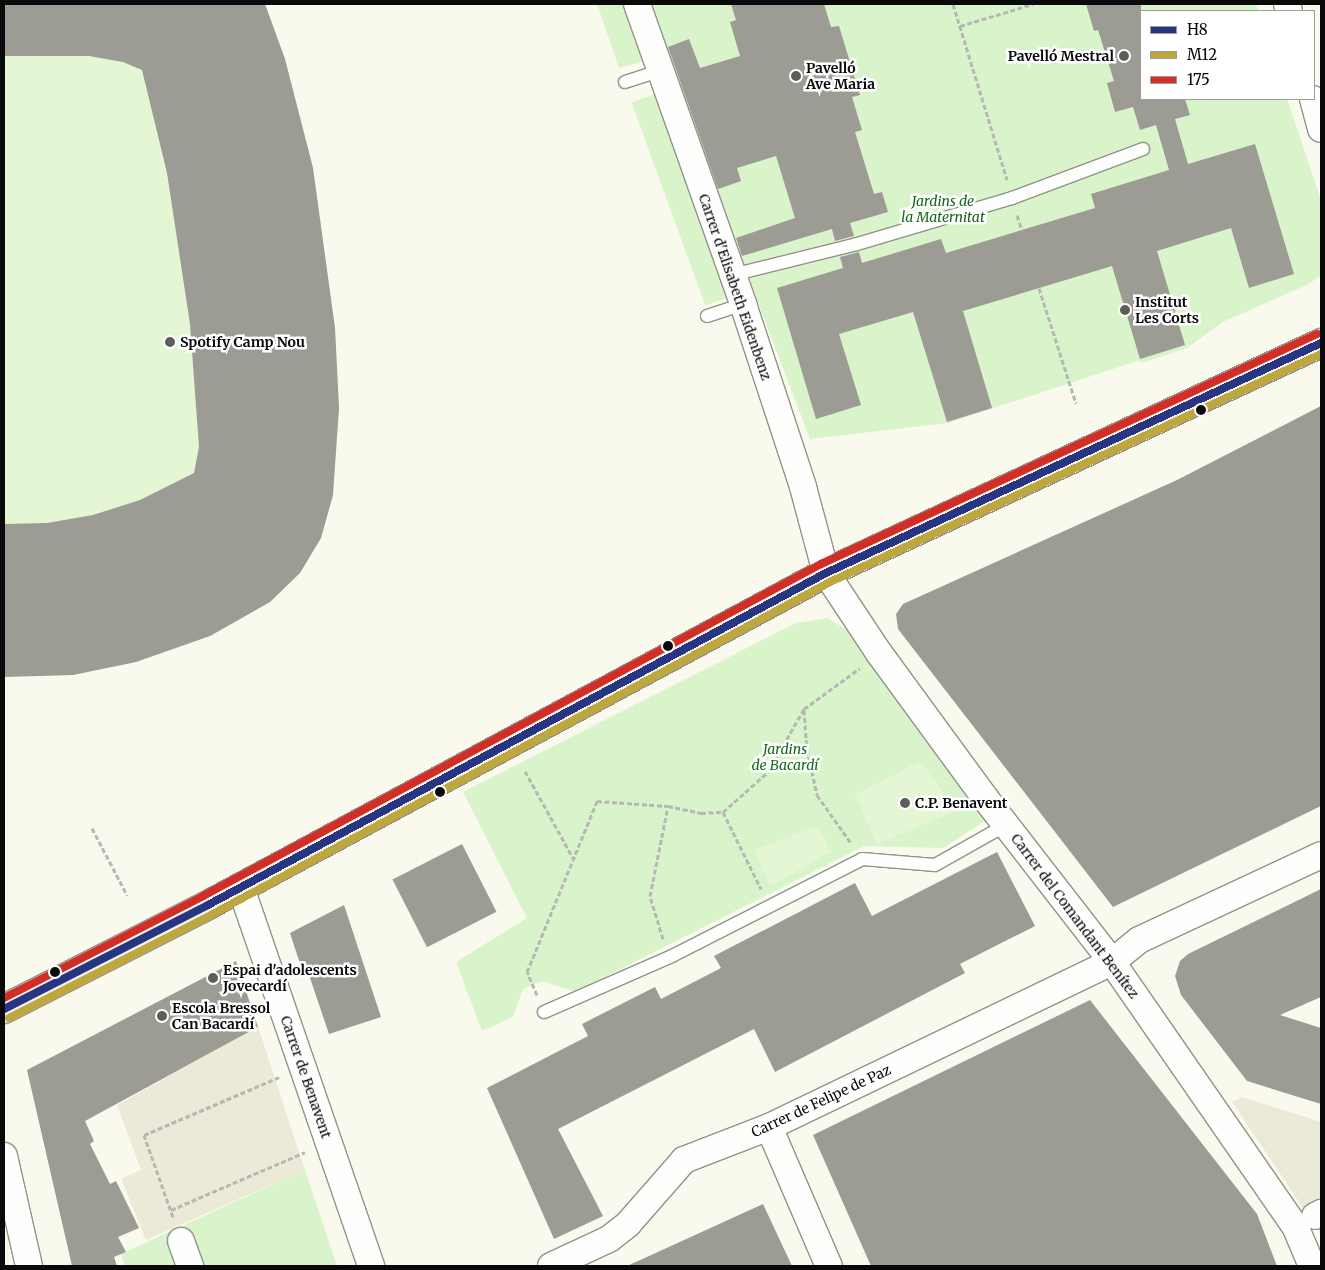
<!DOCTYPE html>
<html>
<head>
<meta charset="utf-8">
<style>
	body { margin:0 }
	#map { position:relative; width:1325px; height:1270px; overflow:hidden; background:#f9faed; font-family:Merriweather,serif }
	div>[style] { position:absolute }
	.green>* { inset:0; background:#d9f3ca; transform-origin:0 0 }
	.pitch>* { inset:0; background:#e5f6d4 }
	.plaza>* { inset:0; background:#ebead8 }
	.building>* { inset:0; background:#9c9b94; transform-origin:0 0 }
	.path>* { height:3px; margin-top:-1.5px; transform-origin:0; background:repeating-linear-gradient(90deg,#b7b7b5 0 5px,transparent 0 7.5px) }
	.roads { filter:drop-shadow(1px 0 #92928c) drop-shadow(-1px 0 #92928c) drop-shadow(0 1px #92928c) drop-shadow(0 -1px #92928c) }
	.lane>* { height:12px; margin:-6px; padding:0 6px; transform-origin:6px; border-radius:6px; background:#fefefc }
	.street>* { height:26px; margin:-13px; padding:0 13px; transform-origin:13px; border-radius:13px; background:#fefefc }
	.secondary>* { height:28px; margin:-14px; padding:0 14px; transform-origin:14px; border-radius:14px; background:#f2f4e7 }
	.bus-1>* { height:8px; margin:-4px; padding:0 4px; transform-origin:4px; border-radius:4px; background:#283583 }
	.bus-2>* { height:8px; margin:-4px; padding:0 4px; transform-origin:4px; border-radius:4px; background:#bda73e }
	.bus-3>* { height:8px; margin:-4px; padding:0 4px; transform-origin:4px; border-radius:4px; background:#d02e26 }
	.dots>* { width:14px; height:14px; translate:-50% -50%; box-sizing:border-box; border:2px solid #fff; border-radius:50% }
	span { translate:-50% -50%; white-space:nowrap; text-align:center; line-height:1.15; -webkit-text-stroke:5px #fff; paint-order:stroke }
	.poi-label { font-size:14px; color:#0a0a0a; font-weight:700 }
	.right { translate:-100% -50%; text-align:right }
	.left { translate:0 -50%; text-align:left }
	.park-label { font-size:14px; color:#15671a; font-style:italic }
	.street-label { font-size:14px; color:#0a0a0a }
	.frame { position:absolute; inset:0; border:5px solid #0a0a0a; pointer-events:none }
	.legend { position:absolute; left:1140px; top:10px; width:175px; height:90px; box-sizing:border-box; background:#fff; border:1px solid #9d9d9d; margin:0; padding:6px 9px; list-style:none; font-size:15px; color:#0a0a0a }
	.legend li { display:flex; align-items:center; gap:10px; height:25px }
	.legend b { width:25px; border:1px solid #9d9d9d }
</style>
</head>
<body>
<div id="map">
	<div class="green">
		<div style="clip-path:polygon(597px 4px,625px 4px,644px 61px,619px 68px)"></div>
		<div style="clip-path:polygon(652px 4px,1256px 4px,1258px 11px,1141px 11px,1141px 99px,1287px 99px,1321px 200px,1321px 275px,1309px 284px,1223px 322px,1187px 348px,1157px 358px,1141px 363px,1140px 360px,948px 423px,810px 439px,731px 232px,662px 43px)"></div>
		<div style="left:655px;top:94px;width:216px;height:25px;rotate:70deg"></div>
		<div style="clip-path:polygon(827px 618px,851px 632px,988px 819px,943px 848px,864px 846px,575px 992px,543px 981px,523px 989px,513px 1017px,482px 1031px,456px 962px,527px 918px,463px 792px,796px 623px)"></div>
		<div style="clip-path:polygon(305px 1170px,337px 1266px,197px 1266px,184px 1225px)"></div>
		<div style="clip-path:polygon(171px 1231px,184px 1266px,125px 1266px,121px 1254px)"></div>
	</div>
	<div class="pitch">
		<div style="clip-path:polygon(4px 4px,265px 4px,285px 59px,313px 168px,335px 328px,339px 408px,333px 495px,321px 538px,300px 573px,270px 602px,210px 636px,136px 662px,73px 675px,4px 676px)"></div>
		<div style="clip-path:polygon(920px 761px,957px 811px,877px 844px,855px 795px)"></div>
		<div style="clip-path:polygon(818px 826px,831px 852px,770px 886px,754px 850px)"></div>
	</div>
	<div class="plaza">
		<div style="clip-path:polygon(258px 1027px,305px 1170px,146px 1240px,121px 1179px,141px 1170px,117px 1105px)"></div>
		<div style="clip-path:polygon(1242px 1097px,1321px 1122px,1321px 1235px,1232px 1102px)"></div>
	</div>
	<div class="building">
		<div style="clip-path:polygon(4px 4px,265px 4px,285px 59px,313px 168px,335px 328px,339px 408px,333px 495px,321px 538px,300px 573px,270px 602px,210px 636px,136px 662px,73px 675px,4px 677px,4px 524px,47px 523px,93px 515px,140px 500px,194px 473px,199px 447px,190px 324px,167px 173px,142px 70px,123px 62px,89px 56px,4px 56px)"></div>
		<div style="clip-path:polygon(731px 4px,824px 4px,831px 27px,839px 26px,860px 95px,852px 97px,862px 130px,855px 132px,874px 194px,882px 192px,888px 212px,850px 223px,854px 236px,835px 241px,832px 229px,742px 256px,736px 238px,795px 218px,776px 156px,737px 168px,741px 181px,718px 189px,668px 47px,689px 39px,700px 68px,740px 56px,730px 22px,736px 20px)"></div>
		<div style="clip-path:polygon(1086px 4px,1141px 4px,1141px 99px,1185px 99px,1190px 115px,1175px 119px,1188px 164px,1255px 144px,1294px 274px,1249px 288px,1231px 228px,1157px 251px,1185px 345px,1140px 359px,1112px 266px,963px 311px,992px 408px,947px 422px,913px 312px,839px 334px,861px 405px,816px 419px,777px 288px,843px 268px,840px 257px,859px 252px,862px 263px,941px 239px,946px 253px,1095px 208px,1091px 194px,1169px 170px,1156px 125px,1140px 130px,1133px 107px,1115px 112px,1107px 83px,1114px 81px,1098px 30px,1094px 31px)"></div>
		<div style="clip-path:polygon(1321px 406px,1321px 806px,1113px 907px,898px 629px,896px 614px,903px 604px,1177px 480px)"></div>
		<div style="left:462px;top:844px;width:76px;height:78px;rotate:63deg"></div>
		<div style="clip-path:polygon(997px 852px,1035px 926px,960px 964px,965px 973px,775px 1072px,754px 1029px,558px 1129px,603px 1216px,554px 1239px,487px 1088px,588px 1036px,582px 1024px,655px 987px,661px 999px,721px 968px,714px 956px,855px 883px,872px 916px)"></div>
		<div style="clip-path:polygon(1321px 889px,1321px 997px,1280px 1015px,1321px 1028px,1321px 1104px,1247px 1081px,1181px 995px,1175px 976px,1180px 961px,1188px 954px)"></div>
		<div style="clip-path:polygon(344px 905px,381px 1017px,329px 1034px,307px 969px,302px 970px,290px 933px)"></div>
		<div style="clip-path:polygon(236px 961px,258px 1027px,85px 1121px,94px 1141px,90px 1144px,110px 1184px,116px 1181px,139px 1228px,118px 1237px,126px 1252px,114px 1257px,117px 1266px,72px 1266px,27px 1070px)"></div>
		<div style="clip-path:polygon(1090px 1000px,1257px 1214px,1277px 1266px,871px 1266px,813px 1135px)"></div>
		<div style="clip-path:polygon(763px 1204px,792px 1266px,627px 1266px,671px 1246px)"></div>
	</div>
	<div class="path">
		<div style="left:953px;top:4px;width:184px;rotate:72.9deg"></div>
		<div style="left:960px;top:26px;width:76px;rotate:-16.8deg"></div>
		<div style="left:1017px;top:215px;width:16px;rotate:72deg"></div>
		<div style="left:1039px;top:288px;width:121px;rotate:72.2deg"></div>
		<div style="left:804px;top:710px;width:39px;rotate:86deg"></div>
		<div style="left:807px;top:749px;width:47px;rotate:77.7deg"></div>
		<div style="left:817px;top:795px;width:59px;rotate:54.7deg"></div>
		<div style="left:525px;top:771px;width:99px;rotate:61.1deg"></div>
		<div style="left:723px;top:812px;width:86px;rotate:63.7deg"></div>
		<div style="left:92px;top:828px;width:76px;rotate:62.4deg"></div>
		<div style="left:663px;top:939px;width:45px;rotate:-106.8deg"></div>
		<div style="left:650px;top:896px;width:92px;rotate:-78.7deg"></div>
		<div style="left:537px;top:995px;width:25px;rotate:-113deg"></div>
		<div style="left:527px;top:972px;width:185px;rotate:-67.7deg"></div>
		<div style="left:597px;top:801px;width:71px;rotate:4deg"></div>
		<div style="left:668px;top:806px;width:34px;rotate:12deg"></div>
		<div style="left:701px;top:813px;width:22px;rotate:-3deg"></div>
		<div style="left:723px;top:812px;width:60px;rotate:-41.6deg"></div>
		<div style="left:768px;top:772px;width:73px;rotate:-60.3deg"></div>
		<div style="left:804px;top:709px;width:69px;rotate:-36.2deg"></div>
		<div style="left:171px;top:1210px;width:146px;rotate:-23.4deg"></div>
		<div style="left:173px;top:1217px;width:87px;rotate:-109.5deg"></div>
		<div style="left:144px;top:1135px;width:147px;rotate:-23.2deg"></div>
	</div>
	<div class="roads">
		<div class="lane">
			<div style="left:625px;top:82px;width:36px;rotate:-18deg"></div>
			<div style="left:732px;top:275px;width:129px;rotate:-13.9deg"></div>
			<div style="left:857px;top:244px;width:162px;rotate:-16.5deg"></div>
			<div style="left:1012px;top:198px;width:140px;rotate:-20.5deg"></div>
			<div style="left:707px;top:316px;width:38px;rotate:-18deg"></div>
			<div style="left:544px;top:1012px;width:140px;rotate:-23.6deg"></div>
			<div style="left:672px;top:956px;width:213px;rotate:-27deg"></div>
			<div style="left:862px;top:859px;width:73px;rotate:4.7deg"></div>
			<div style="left:935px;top:865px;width:81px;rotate:-29.4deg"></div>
		</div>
		<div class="street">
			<div style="left:637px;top:4px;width:318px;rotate:70.5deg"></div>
			<div style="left:743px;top:304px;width:193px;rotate:71.8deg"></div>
			<div style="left:803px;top:487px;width:89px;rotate:75deg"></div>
			<div style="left:826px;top:573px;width:96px;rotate:56.5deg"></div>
			<div style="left:879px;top:653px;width:180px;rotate:53.8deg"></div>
			<div style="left:985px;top:798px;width:207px;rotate:52.2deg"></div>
			<div style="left:1112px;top:962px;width:321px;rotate:55.3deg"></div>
			<div style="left:1295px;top:1226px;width:43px;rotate:67deg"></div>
			<div style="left:1287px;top:4px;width:7px;rotate:74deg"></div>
			<div style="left:1313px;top:99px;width:31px;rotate:75deg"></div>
			<div style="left:241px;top:888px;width:400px;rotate:71deg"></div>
			<div style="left:769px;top:1127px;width:151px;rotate:66.7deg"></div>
			<div style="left:4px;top:1156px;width:113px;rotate:77.2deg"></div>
			<div style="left:1315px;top:1216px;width:7px;rotate:-27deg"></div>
			<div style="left:181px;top:1241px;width:27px;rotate:70deg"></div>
			<div style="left:551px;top:1266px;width:64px;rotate:-25deg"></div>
			<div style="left:609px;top:1239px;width:24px;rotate:-38deg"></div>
			<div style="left:628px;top:1224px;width:85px;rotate:-48.8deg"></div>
			<div style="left:684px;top:1160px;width:91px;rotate:-21.2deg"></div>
			<div style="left:769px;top:1127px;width:381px;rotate:-25.7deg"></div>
			<div style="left:1112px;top:962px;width:35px;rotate:-39deg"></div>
			<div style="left:1139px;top:940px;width:201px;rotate:-25deg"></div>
		</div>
		<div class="secondary">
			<div style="left:4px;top:1009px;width:229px;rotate:-27deg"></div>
			<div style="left:208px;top:905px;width:702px;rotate:-28.25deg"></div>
			<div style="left:826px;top:573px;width:546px;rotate:-24.92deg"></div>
		</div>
	</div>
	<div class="bus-1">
		<div style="left:4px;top:1009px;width:229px;rotate:-27deg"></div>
		<div style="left:208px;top:905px;width:702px;rotate:-28.25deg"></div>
		<div style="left:826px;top:573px;width:546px;rotate:-24.92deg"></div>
	</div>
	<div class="bus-2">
		<div style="left:9px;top:1018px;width:229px;rotate:-27deg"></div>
		<div style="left:213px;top:914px;width:701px;rotate:-28.28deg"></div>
		<div style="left:830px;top:582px;width:541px;rotate:-24.91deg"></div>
	</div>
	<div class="bus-3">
		<div style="left:4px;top:998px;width:224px;rotate:-27.1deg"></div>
		<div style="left:203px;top:896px;width:702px;rotate:-28.25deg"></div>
		<div style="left:821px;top:564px;width:547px;rotate:-24.88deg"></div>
	</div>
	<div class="dots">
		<div style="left:1124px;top:56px;background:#5e5e59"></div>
		<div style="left:796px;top:76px;background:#5e5e59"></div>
		<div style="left:1125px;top:310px;background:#5e5e59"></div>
		<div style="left:170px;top:342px;background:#5e5e59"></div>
		<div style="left:1201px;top:410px;background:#0a0a0a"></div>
		<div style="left:668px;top:646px;background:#0a0a0a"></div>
		<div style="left:440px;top:792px;background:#0a0a0a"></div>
		<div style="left:905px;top:803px;background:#5e5e59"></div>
		<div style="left:55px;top:972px;background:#0a0a0a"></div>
		<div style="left:213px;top:978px;background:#5e5e59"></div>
		<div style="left:162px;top:1016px;background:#5e5e59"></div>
	</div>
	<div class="poi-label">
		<span class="right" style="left:1114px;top:56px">Pavelló Mestral</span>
		<span class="left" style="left:806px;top:76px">Pavelló<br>Ave Maria</span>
		<span class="left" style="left:1135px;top:310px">Institut<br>Les Corts</span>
		<span class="left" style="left:180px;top:342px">Spotify Camp Nou</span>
		<span class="left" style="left:915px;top:803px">C.P. Benavent</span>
		<span class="left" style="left:223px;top:978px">Espai d'adolescents<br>Jovecardí</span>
		<span class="left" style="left:172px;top:1016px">Escola Bressol<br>Can Bacardí</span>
	</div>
	<div class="park-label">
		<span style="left:943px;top:209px">Jardins de<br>la Maternitat</span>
		<span style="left:785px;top:757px">Jardins<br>de Bacardí</span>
	</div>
	<div class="street-label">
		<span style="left:735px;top:287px;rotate:71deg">Carrer d'Elisabeth Eidenbenz</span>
		<span style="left:1075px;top:916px;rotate:53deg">Carrer del Comandant Benítez</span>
		<span style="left:306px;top:1077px;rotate:71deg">Carrer de Benavent</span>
		<span style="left:821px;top:1101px;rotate:-25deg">Carrer de Felipe de Paz</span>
	</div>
	<div class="frame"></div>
	<ul class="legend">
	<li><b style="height:6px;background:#283583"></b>H8</li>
	<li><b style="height:6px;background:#bda73e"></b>M12</li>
	<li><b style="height:6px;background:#d02e26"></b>175</li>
	</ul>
</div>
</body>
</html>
